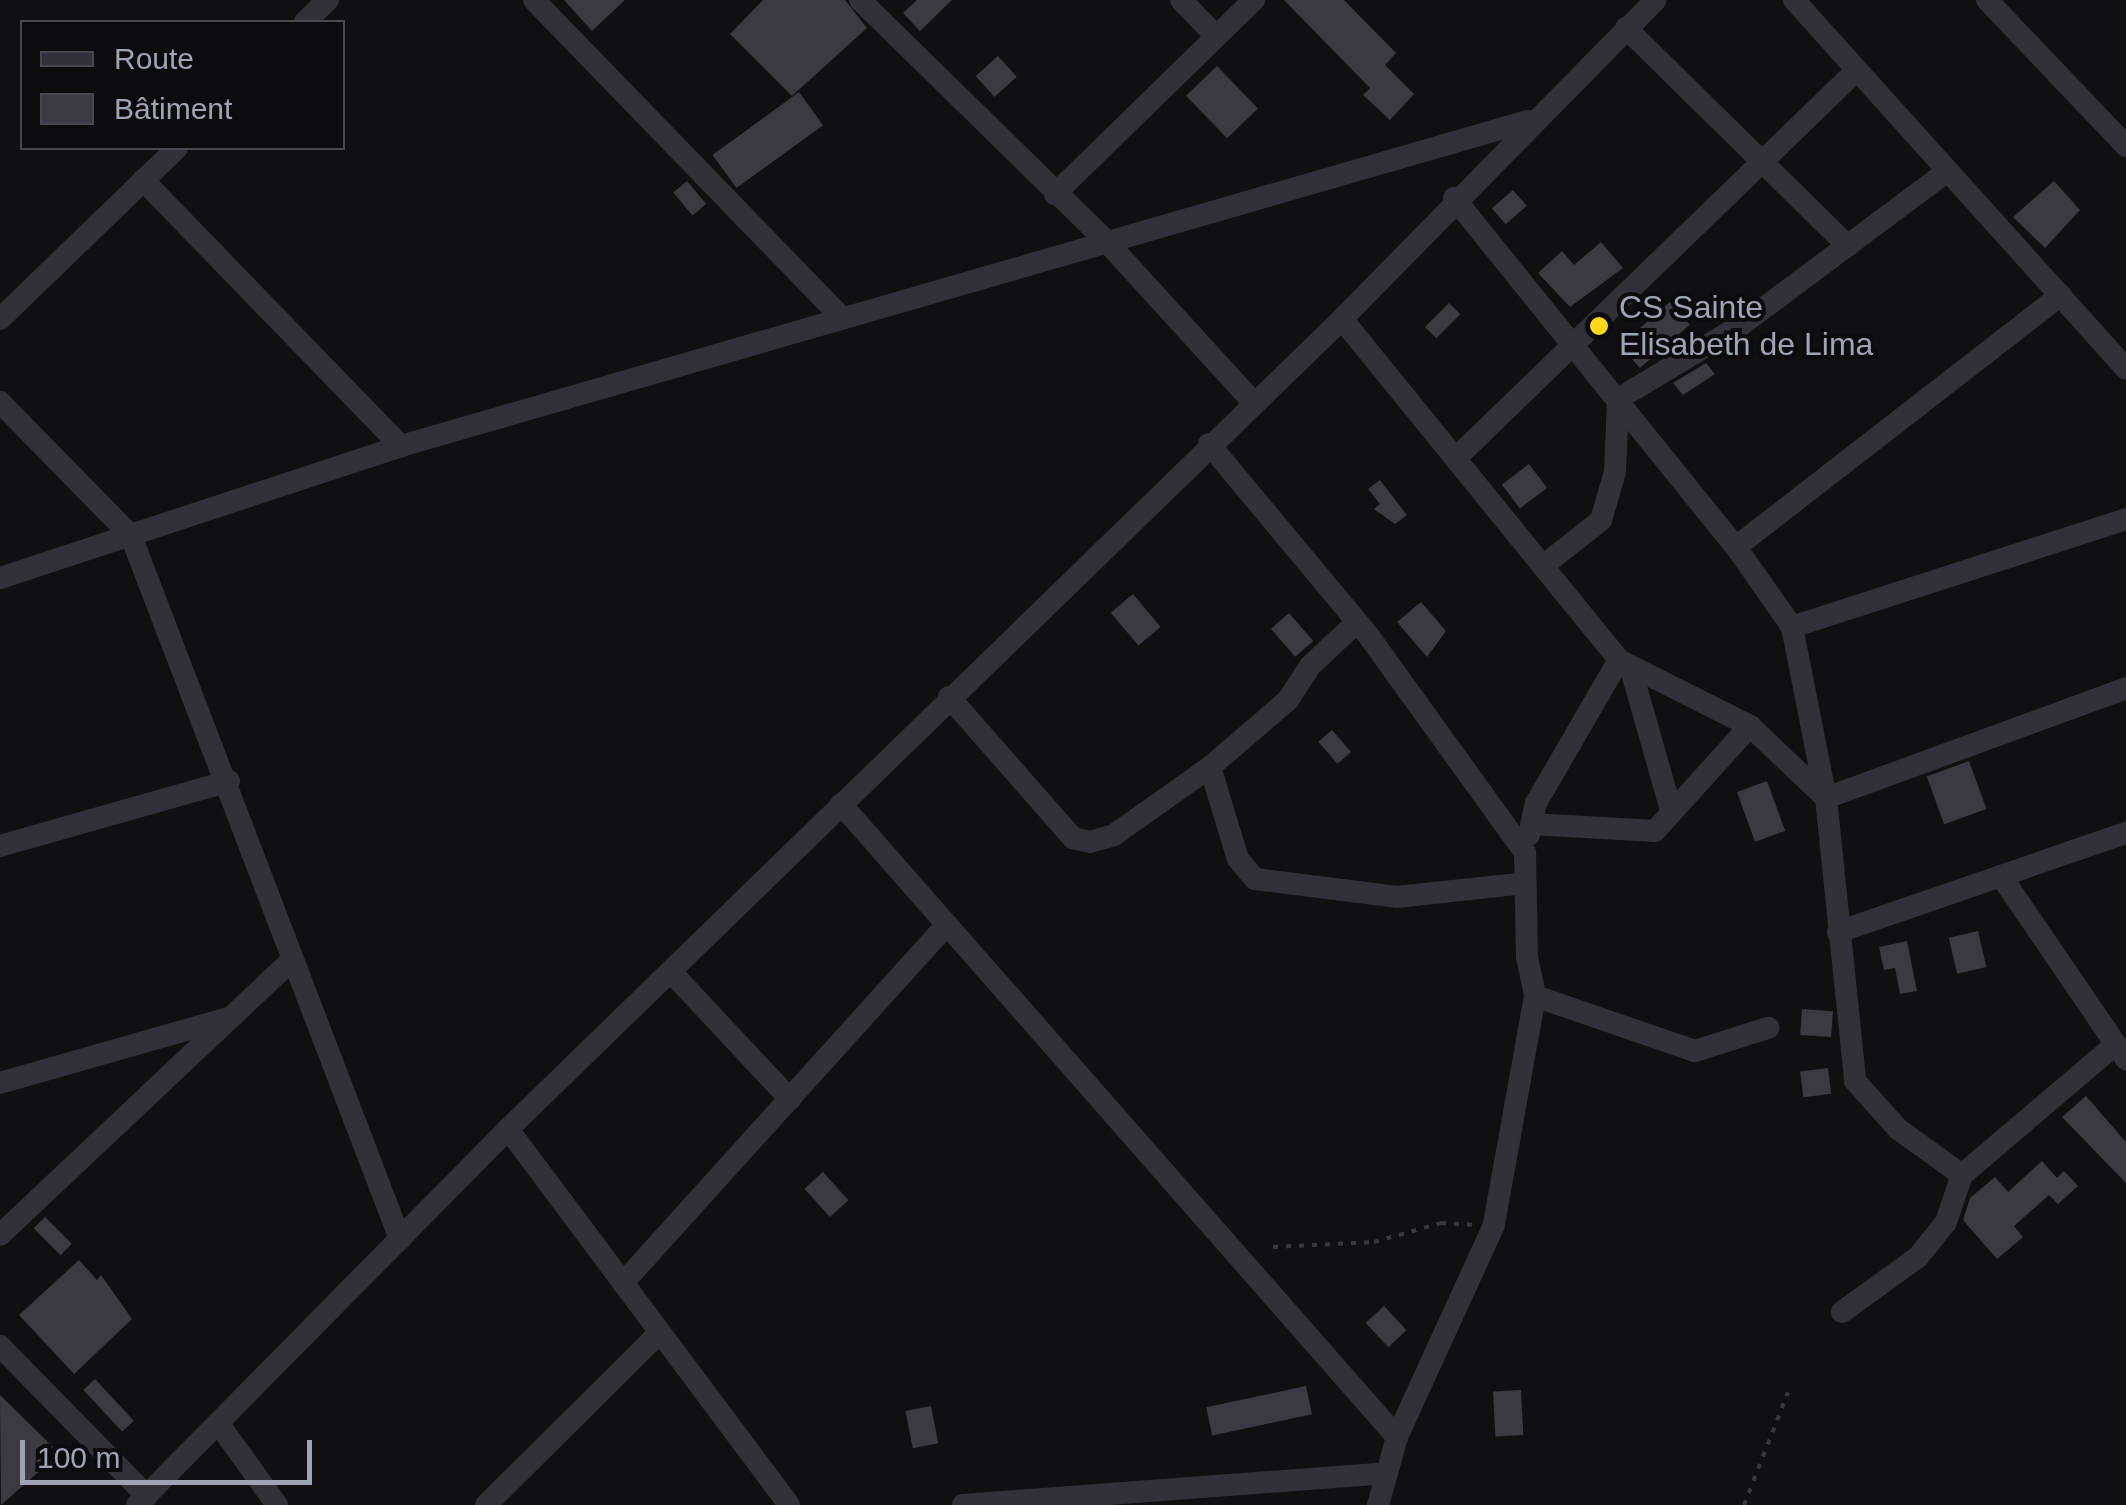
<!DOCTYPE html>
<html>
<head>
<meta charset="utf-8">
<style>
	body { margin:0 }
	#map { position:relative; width:2126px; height:1505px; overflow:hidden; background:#101012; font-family:Arial,sans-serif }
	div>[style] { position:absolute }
	.building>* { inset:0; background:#3a3a40; transform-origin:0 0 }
	.path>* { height:4px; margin-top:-2px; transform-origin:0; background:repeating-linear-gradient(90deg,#37383e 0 5px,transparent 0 13px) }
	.minor>* { height:22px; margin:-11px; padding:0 11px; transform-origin:11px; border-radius:11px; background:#313137 }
	.dots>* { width:28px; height:28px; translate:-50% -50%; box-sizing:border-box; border:5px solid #0c0b0d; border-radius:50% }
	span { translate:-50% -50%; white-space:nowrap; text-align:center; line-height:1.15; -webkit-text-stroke:8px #0c0b0d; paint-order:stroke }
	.poi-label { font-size:32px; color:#a0a3b4 }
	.left { translate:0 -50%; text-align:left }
	.legend { position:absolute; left:20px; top:20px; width:325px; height:130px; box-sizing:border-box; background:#0c0b0d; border:2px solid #474850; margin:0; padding:12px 18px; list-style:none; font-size:30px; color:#a0a3b4 }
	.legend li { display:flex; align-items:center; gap:20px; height:50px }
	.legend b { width:50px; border:2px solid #474850 }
	.scale { position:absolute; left:20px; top:1440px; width:292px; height:45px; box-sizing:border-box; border:5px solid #a0a3b4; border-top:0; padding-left:12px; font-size:30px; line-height:35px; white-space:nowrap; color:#a0a3b4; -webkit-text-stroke:8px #0c0b0d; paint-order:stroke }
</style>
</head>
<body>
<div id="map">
	<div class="building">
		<div style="clip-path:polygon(564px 0,625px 0,592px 31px)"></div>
		<div style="clip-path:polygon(763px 0,845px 0,867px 28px,792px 96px,730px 34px)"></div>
		<div style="clip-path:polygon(917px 0,952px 0,920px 31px,903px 13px)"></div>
		<div style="clip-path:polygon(1284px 0,1344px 0,1396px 53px,1385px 65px,1414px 94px,1390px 120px,1363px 95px,1370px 88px)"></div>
		<div style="left:998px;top:56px;width:28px;height:30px;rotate:48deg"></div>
		<div style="left:1217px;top:66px;width:59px;height:43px;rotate:46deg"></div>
		<div style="left:799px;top:92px;width:41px;height:107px;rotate:54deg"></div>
		<div style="left:687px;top:181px;width:30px;height:18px;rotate:50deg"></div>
		<div style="clip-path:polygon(2054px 181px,2080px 210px,2045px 248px,2013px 217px)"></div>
		<div style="left:1513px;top:190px;width:21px;height:28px;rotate:49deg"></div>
		<div style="clip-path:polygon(1601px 242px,1623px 268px,1570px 307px,1538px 273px,1562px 251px,1574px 265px)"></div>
		<div style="left:1670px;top:302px;width:30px;height:66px;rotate:49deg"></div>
		<div style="left:1449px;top:303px;width:16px;height:34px;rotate:45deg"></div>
		<div style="clip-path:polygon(1706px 363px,1715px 374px,1683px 395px,1673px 383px)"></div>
		<div style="left:1529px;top:464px;width:30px;height:34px;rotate:53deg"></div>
		<div style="clip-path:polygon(1380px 480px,1407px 515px,1395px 524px,1374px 509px,1380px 504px,1368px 489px)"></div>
		<div style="left:1133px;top:594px;width:43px;height:29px;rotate:50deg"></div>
		<div style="clip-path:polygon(1421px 602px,1446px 631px,1427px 657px,1397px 622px)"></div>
		<div style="left:1289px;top:613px;width:37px;height:24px;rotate:49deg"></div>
		<div style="left:1332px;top:730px;width:29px;height:18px;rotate:49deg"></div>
		<div style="left:1969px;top:761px;width:51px;height:45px;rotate:70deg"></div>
		<div style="left:1767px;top:781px;width:53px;height:32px;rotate:70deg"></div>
		<div style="left:1978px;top:931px;width:37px;height:30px;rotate:77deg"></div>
		<div style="clip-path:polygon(1907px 941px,1917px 991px,1900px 994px,1895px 968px,1884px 970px,1879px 947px)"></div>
		<div style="left:1802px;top:1009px;width:31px;height:26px;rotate:4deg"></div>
		<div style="left:1828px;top:1068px;width:26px;height:28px;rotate:83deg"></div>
		<div style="clip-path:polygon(2086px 1096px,2126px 1142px,2126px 1183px,2062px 1117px)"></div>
		<div style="clip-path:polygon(2042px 1161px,2057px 1178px,2064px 1171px,2078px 1186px,2058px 1204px,2049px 1195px,2014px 1226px,2023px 1237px,1997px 1259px,1963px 1220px,1970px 1198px,1995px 1177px,2008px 1192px)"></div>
		<div style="left:823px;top:1172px;width:38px;height:25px;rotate:48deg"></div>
		<div style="left:45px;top:1217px;width:38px;height:16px;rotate:45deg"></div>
		<div style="clip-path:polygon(79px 1260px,97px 1280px,101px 1275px,132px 1319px,74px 1374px,19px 1315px)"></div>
		<div style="left:1384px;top:1306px;width:33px;height:25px;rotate:47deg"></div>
		<div style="left:95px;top:1379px;width:57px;height:16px;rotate:47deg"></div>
		<div style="left:1306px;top:1386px;width:29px;height:102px;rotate:78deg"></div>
		<div style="left:1521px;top:1390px;width:45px;height:28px;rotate:87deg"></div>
		<div style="clip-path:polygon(0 1395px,53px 1447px,44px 1455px,50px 1462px,1px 1505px)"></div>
		<div style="left:931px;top:1406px;width:38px;height:26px;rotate:79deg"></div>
	</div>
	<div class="path">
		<div style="left:1273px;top:1247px;width:101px;rotate:-2.8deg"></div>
		<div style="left:1374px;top:1242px;width:70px;rotate:-15.8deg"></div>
		<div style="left:1441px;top:1223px;width:33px;rotate:3deg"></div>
		<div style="left:1744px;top:1505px;width:121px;rotate:-68.7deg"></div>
	</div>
	<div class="minor">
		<div style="left:534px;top:0;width:443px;rotate:45.9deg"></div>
		<div style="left:860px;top:0;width:344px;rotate:44.4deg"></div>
		<div style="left:1106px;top:241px;width:217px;rotate:47.6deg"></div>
		<div style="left:1181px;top:0;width:50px;rotate:45.8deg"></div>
		<div style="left:1794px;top:0;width:496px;rotate:48deg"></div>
		<div style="left:1987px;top:0;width:202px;rotate:46.4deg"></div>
		<div style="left:305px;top:22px;width:32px;rotate:-44deg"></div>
		<div style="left:1626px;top:28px;width:311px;rotate:44.5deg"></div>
		<div style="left:143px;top:180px;width:371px;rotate:45.9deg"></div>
		<div style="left:1055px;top:194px;width:278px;rotate:-44.3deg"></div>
		<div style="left:1454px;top:198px;width:449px;rotate:51.1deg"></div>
		<div style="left:1736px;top:547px;width:98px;rotate:55deg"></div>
		<div style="left:1792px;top:627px;width:174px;rotate:78.8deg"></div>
		<div style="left:1826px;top:798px;width:284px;rotate:84.1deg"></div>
		<div style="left:1855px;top:1081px;width:64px;rotate:48.1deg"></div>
		<div style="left:1898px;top:1129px;width:79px;rotate:35.7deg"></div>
		<div style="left:0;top:319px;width:246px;rotate:-44deg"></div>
		<div style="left:1342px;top:319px;width:439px;rotate:50.9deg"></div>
		<div style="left:1619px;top:660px;width:147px;rotate:26.7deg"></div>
		<div style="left:1750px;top:726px;width:105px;rotate:43.5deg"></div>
		<div style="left:0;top:402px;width:187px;rotate:45.6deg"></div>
		<div style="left:131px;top:536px;width:753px;rotate:69.06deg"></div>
		<div style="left:1209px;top:444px;width:249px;rotate:50.2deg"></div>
		<div style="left:1368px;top:635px;width:269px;rotate:54.2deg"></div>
		<div style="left:1525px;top:853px;width:104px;rotate:88.9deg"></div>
		<div style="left:1527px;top:957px;width:40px;rotate:78deg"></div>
		<div style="left:1535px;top:996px;width:233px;rotate:100.2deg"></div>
		<div style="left:1494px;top:1225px;width:233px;rotate:114.6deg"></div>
		<div style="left:1397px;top:1437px;width:71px;rotate:105.6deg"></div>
		<div style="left:1456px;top:458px;width:558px;rotate:-44.06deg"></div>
		<div style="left:1736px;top:547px;width:411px;rotate:-37.8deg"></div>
		<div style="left:1543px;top:566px;width:74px;rotate:-38.4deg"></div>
		<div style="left:1601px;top:520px;width:50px;rotate:-73.7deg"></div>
		<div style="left:1615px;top:472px;width:73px;rotate:-87.6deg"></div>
		<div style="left:1618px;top:399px;width:144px;rotate:-31deg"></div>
		<div style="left:1741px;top:325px;width:256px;rotate:-36.7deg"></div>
		<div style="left:0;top:578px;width:422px;rotate:-18.2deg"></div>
		<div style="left:401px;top:446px;width:1173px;rotate:-16.09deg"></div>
		<div style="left:1792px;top:627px;width:351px;rotate:-17.9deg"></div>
		<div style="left:1630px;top:666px;width:150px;rotate:74.1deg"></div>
		<div style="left:949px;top:697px;width:188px;rotate:48.7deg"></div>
		<div style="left:1073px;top:838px;width:17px;rotate:13deg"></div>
		<div style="left:1090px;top:842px;width:25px;rotate:-16deg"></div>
		<div style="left:1114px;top:835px;width:118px;rotate:-35.3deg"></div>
		<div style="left:1210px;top:767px;width:103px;rotate:-40.7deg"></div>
		<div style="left:1288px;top:700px;width:40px;rotate:-57.1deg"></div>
		<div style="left:1310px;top:666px;width:64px;rotate:-43.1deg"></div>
		<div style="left:1210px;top:767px;width:96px;rotate:73.1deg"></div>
		<div style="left:1238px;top:859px;width:26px;rotate:50deg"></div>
		<div style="left:1255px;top:879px;width:143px;rotate:7.2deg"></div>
		<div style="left:1397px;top:897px;width:129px;rotate:-6.2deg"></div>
		<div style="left:1826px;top:798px;width:320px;rotate:-20.1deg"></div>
		<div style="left:841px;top:804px;width:843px;rotate:48.71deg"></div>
		<div style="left:1532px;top:824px;width:123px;rotate:3.3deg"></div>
		<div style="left:1655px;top:831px;width:142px;rotate:-47.9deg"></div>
		<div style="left:1529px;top:835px;width:33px;rotate:-78deg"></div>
		<div style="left:1536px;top:803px;width:165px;rotate:-59.9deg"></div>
		<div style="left:0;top:846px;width:238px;rotate:-15.8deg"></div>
		<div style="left:2001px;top:876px;width:222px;rotate:55.7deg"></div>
		<div style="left:1838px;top:932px;width:305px;rotate:-19deg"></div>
		<div style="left:672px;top:973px;width:173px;rotate:46.9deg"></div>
		<div style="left:1535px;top:996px;width:169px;rotate:19deg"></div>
		<div style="left:1695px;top:1051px;width:77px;rotate:-17.5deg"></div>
		<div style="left:0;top:1083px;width:241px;rotate:-15.9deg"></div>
		<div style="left:508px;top:1129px;width:469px;rotate:53.2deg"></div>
		<div style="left:0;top:1235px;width:401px;rotate:-43.3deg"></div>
		<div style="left:623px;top:1283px;width:483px;rotate:-47.9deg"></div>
		<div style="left:1842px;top:1312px;width:94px;rotate:-35.9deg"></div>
		<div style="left:1918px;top:1257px;width:45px;rotate:-51.3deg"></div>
		<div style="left:1946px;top:1222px;width:50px;rotate:-71.2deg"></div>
		<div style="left:1962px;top:1175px;width:202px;rotate:-40.4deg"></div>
		<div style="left:0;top:1346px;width:210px;rotate:45.6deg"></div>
		<div style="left:221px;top:1427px;width:96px;rotate:54.3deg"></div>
		<div style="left:137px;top:1505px;width:528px;rotate:-45.38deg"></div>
		<div style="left:508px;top:1129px;width:1163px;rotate:-44.16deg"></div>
		<div style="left:1342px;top:319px;width:447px;rotate:-45.5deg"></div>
		<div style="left:486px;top:1505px;width:245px;rotate:-44.8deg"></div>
		<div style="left:963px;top:1505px;width:425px;rotate:-4.3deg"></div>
	</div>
	<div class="dots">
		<div style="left:1599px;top:326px;background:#fed81c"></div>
	</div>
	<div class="poi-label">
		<span class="left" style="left:1619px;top:326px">CS Sainte<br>Elisabeth de Lima</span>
	</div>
	<ul class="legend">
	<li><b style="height:12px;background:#313137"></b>Route</li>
	<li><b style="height:28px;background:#3a3a40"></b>Bâtiment</li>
	</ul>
	<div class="scale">100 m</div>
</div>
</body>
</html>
